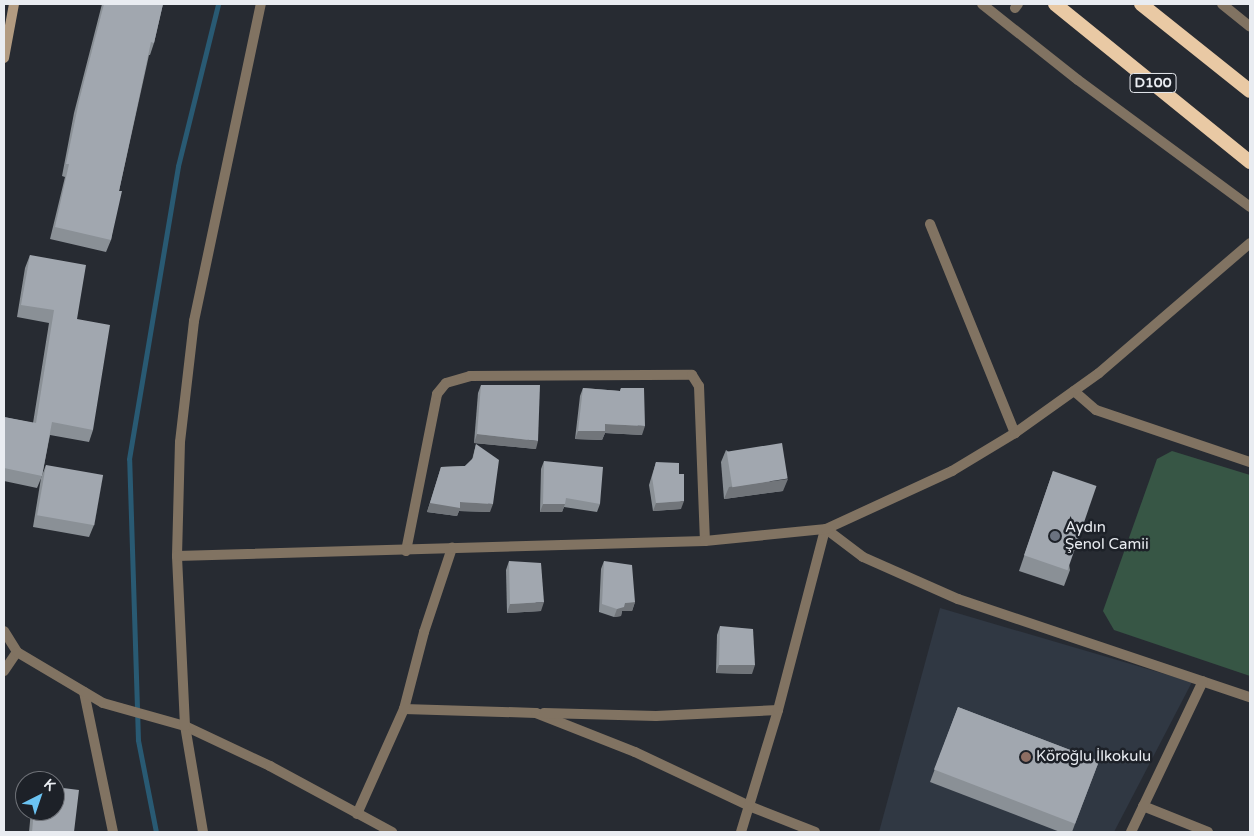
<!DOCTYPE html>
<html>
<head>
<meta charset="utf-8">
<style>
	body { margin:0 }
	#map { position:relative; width:1254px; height:836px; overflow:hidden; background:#272b32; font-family:"Varela Round",sans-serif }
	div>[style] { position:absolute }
	.built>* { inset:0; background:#303843 }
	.green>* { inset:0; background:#375645 }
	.stream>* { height:5px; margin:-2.5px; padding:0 2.5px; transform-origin:2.5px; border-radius:2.5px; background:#295a73 }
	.service>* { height:10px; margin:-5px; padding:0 5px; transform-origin:5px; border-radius:5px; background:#817362 }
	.pedestrian>* { height:10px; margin:-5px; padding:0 5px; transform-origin:5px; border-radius:5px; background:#817362 }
	.minor>* { height:10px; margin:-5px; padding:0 5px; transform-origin:5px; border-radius:5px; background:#817362 }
	.tertiary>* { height:10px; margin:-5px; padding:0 5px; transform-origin:5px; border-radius:5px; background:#817362 }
	.secondary>* { height:10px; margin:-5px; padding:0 5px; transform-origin:5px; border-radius:5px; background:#b29b81 }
	.trunk>* { height:14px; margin:-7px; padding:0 7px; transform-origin:7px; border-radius:7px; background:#e9c9a4 }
	.wall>* { inset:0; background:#8a9096 }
	.shaded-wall>* { inset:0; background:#71757a }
	.building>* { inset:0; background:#a1a7af; transform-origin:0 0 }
	.dots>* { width:14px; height:14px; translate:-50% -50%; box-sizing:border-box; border:2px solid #1d2128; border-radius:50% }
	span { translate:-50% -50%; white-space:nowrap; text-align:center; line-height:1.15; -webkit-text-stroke:5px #1d2128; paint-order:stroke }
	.shield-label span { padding:1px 4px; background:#1d2128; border:1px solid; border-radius:4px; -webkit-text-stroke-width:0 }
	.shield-label { font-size:14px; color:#e9ecf1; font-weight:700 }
	.poi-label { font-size:15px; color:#e9ecf1 }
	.left { translate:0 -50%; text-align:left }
	.frame { position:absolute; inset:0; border:5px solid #e9ecf1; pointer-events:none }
	.north { position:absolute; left:15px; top:771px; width:50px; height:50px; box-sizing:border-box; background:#1d2128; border:1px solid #6f7278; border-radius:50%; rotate:41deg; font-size:14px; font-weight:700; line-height:20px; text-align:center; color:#e9ecf1 }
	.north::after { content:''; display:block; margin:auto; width:18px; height:22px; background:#6bc3f2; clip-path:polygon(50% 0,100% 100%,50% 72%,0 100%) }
</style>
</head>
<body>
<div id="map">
	<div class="built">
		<div style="clip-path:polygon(940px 608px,1192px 682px,1114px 832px,879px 832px)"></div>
	</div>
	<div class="green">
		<div style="clip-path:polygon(1172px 451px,1250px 475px,1250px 676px,1114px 630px,1103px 611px,1157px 459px)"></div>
	</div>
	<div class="stream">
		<div style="left:156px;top:832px;width:94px;rotate:-101.1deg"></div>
		<div style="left:138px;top:740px;width:281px;rotate:-91.8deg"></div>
		<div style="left:129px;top:459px;width:297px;rotate:-80.5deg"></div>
		<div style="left:178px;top:166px;width:167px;rotate:-76.1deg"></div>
	</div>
	<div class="service">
		<div style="left:1222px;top:4px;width:36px;rotate:39deg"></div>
	</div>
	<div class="pedestrian">
		<div style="left:1015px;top:8px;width:5px;rotate:-53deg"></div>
	</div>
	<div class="minor">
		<div style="left:982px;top:4px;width:122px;rotate:38.4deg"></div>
		<div style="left:1078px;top:80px;width:214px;rotate:36.4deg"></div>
		<div style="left:930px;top:224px;width:226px;rotate:67.9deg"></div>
		<div style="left:1074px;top:391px;width:29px;rotate:41deg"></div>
		<div style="left:1096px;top:410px;width:163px;rotate:18.7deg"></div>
		<div style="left:826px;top:529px;width:46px;rotate:37.1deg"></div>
		<div style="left:863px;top:557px;width:104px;rotate:23.9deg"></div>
		<div style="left:958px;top:599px;width:308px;rotate:18.6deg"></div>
		<div style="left:406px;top:551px;width:160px;rotate:-78.8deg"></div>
		<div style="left:437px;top:394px;width:14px;rotate:-51deg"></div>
		<div style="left:446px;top:383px;width:25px;rotate:-16deg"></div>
		<div style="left:470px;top:376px;width:222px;rotate:-0.3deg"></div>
		<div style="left:692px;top:375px;width:13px;rotate:58deg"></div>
		<div style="left:699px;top:386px;width:155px;rotate:87.8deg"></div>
		<div style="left:177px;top:556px;width:114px;rotate:-88.5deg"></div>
		<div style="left:180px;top:442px;width:122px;rotate:-83.4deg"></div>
		<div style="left:194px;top:321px;width:324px;rotate:-78.1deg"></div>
		<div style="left:4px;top:671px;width:23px;rotate:-56deg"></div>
		<div style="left:84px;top:692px;width:143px;rotate:78.3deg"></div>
		<div style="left:404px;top:709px;width:132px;rotate:1.7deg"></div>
		<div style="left:536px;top:713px;width:106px;rotate:21.5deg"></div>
		<div style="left:635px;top:752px;width:126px;rotate:25.3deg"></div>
		<div style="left:749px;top:806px;width:71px;rotate:21.5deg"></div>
		<div style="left:544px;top:713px;width:112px;rotate:1.5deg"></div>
		<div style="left:656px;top:716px;width:122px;rotate:-2.8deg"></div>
		<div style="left:1143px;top:806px;width:70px;rotate:21.8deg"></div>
		<div style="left:357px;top:814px;width:115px;rotate:-65.9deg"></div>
		<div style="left:404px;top:709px;width:80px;rotate:-75.4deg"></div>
		<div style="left:424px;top:632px;width:89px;rotate:-71.6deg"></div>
		<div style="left:741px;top:832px;width:127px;rotate:-73.1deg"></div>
		<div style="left:778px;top:710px;width:186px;rotate:-75.4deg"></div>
		<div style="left:1131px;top:832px;width:167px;rotate:-64.5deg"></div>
	</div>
	<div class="tertiary">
		<div style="left:4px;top:631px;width:25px;rotate:58deg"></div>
		<div style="left:17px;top:652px;width:100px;rotate:30.7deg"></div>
		<div style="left:103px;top:703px;width:85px;rotate:15.7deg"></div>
		<div style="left:185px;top:726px;width:94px;rotate:25.2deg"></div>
		<div style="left:270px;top:766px;width:139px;rotate:28.4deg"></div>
		<div style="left:203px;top:832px;width:108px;rotate:-99.6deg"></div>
		<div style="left:185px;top:726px;width:170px;rotate:-92.7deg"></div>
		<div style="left:177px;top:556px;width:528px;rotate:-1.63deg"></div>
		<div style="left:705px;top:541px;width:122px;rotate:-5.7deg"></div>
		<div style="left:826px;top:529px;width:139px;rotate:-24.7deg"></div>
		<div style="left:952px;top:471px;width:74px;rotate:-31.1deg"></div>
		<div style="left:1015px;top:433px;width:103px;rotate:-35.5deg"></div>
		<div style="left:1099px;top:373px;width:199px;rotate:-40.7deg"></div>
	</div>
	<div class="secondary">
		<div style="left:4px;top:58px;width:55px;rotate:-79.5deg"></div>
	</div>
	<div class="trunk">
		<div style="left:1055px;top:4px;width:251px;rotate:39deg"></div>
		<div style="left:1141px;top:4px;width:139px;rotate:38.6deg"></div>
	</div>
	<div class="wall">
		<div style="clip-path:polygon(102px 4px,163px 4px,154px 43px,150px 55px,149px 55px,119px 191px,111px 240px,106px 252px,50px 239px,65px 177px,62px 176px,74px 113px)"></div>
		<div style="clip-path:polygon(30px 255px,77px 319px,93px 430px,89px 442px,50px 435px,42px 476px,37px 488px,4px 481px,4px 417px,33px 423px,49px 323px,17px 317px,25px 268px)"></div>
		<div style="clip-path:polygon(481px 385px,536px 449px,474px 443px,478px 393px)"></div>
		<div style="clip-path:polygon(583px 388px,620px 391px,621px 388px,642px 435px,605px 433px,602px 440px,575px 439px,580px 396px)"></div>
		<div style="clip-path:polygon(476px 444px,490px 512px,459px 511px,457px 516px,427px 512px,441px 467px,465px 466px,472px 460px)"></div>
		<div style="clip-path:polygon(726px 450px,783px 491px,724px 499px,721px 462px)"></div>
		<div style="clip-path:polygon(544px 461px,600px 504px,597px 512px,564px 507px,562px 512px,540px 512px,541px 469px)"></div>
		<div style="clip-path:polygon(656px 462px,679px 474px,681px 509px,653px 511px,649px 485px)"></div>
		<div style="clip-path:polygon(46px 465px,94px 525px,89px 537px,33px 527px,41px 478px)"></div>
		<div style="clip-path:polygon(1053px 471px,1070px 570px,1064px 586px,1019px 571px)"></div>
		<div style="clip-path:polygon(509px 561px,541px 611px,507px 613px,506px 570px)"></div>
		<div style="clip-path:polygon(604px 561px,635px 602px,632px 611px,622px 611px,621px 616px,614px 617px,599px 612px,601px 569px)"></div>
		<div style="clip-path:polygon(720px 626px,752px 674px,716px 673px,717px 635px)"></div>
		<div style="clip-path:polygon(958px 707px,1099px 761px,1072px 832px,1060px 832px,930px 782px)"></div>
		<div style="clip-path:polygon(31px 811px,55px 811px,74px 832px,29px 832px)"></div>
	</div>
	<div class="shaded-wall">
		<div style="clip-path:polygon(605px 424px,645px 426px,642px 435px,605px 433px,602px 440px,575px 439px,578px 431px)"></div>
		<div style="clip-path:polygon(477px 434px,538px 441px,536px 449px,474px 443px)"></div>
		<div style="clip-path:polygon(788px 479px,783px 491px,724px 499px,729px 487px)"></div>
		<div style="clip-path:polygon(684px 501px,681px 509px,653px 511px,656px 503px)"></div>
		<div style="clip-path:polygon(460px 502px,493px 504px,490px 512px,459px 511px,457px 516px,427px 512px,430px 503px)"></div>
		<div style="clip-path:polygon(543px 504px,565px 504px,562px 512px,540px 512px)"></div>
		<div style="clip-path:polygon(544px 602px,541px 611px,507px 613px,510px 604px)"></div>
		<div style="clip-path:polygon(635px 602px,632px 611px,622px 611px,621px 616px,614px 617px,617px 609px,625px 603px)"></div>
		<div style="clip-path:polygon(719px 665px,755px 665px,752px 674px,716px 673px)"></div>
	</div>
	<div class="building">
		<div style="clip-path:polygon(104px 4px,163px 4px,154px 43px,151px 42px,119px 191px,122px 191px,111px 240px,55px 227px,69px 164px,66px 164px,79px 101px)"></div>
		<div style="clip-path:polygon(30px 255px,86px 265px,77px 319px,110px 325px,93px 430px,52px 422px,42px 476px,4px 468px,4px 417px,36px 423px,54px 310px,21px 305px)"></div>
		<div style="clip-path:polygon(481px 385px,540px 385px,538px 441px,477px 434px)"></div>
		<div style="clip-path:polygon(583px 388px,620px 391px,621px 388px,644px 388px,645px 426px,605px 424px,605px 431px,578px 431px)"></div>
		<div style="left:782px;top:443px;width:36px;height:56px;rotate:81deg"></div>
		<div style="clip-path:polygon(476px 444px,499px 460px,493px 504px,460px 502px,460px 508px,430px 503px,441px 467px,465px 466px,473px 458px)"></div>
		<div style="clip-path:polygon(544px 461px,603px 467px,600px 504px,566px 498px,565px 504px,543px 504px)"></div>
		<div style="clip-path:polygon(656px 462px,679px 463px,679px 474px,684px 474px,684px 501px,656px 503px,652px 477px)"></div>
		<div style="left:46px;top:465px;width:58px;height:51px;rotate:10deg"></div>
		<div style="left:1053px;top:471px;width:46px;height:89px;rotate:19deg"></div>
		<div style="clip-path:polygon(509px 561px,541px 563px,544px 602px,510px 604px)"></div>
		<div style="clip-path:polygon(604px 561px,632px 565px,635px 602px,625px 603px,624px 607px,617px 609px,602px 604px)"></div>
		<div style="clip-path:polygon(720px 626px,753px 629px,755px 665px,719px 665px)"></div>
		<div style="left:958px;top:707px;width:151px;height:67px;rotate:21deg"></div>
		<div style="clip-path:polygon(55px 787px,79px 790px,74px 832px,32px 832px,34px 811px,55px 811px)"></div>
	</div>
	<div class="dots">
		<div style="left:1055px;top:536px;background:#6b7280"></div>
		<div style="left:1026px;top:757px;background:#8d6e63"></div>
	</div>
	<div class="shield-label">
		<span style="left:1153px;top:83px">D100</span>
	</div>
	<div class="poi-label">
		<span class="left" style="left:1065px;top:536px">Aydın<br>Şenol Camii</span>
		<span class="left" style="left:1036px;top:757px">Köroğlu İlkokulu</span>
	</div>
	<div class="frame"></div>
	<div class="north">K</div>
</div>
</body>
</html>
